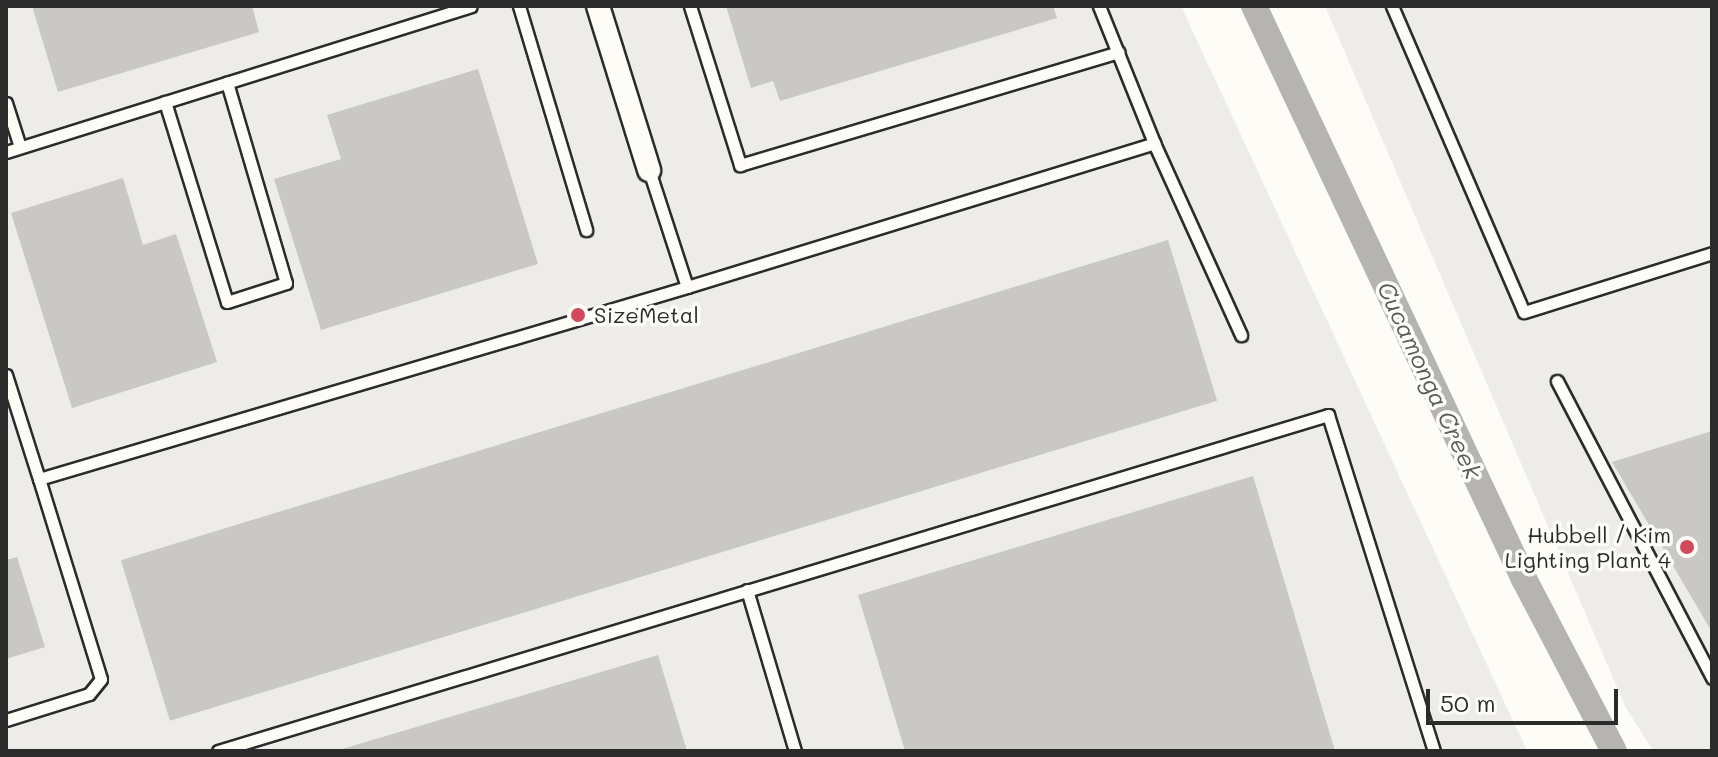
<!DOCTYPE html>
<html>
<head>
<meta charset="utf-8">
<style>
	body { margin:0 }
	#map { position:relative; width:1718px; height:757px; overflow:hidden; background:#fdfcf7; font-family:Mali,sans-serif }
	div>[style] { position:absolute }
	.built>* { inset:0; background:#edece8 }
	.canal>* { height:26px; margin:-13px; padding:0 13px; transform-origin:13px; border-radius:13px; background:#b5b4b1 }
	.building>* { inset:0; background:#c9c8c4; transform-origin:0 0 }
	.roads { filter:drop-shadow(2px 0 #2b2b2b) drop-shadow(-2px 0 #2b2b2b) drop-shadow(0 2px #2b2b2b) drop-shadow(0 -2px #2b2b2b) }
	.lane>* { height:11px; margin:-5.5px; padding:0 5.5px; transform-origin:5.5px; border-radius:5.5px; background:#fdfcf7 }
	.street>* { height:22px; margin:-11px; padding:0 11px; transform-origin:11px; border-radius:11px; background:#fdfcf7 }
	.dots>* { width:22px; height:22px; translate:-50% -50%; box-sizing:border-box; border:4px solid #fdfcf7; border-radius:50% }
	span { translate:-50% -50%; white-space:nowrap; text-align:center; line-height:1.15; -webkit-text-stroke:7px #fdfcf7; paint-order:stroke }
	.poi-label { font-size:22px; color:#2b2b2b }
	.left { translate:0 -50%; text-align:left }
	.right { translate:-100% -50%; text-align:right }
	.water-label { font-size:24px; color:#5b5b5a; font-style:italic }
	.frame { position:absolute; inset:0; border:8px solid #2b2b2b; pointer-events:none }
	.scale { position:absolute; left:1426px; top:689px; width:192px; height:36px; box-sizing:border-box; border:4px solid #2b2b2b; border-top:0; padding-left:10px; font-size:24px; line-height:28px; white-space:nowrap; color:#2b2b2b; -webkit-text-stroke:6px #fdfcf7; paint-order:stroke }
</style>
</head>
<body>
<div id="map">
	<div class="built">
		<div style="clip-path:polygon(6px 6px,1181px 6px,1527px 751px,6px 751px)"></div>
		<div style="clip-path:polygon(1325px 6px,1712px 6px,1712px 751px,1653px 751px,1625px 706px)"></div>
	</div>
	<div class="canal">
		<div style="left:1254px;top:6px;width:633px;rotate:64.77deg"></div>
		<div style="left:1524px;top:579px;width:194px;rotate:62.4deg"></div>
	</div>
	<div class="building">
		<div style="clip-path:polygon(32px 6px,252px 6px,259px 32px,58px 92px)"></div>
		<div style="clip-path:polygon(726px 6px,1053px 6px,1057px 18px,780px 101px,773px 81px,751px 88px)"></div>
		<div style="clip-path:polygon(478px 69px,538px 264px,321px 330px,274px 179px,341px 159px,327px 115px)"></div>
		<div style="clip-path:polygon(123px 178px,143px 245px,176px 234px,217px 362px,72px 408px,11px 213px)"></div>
		<div style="left:1168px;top:240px;width:168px;height:1095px;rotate:73deg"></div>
		<div style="clip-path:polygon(1712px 431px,1712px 632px,1612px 462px)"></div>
		<div style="clip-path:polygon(1253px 476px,1335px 751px,905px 751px,858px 595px)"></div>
		<div style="clip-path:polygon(17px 557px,45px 647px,6px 659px,6px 560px)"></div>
		<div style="clip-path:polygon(658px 655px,687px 751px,339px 751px,339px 750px)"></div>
	</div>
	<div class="roads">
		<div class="lane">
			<div style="left:519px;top:6px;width:234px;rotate:73.3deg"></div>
			<div style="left:690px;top:6px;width:167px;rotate:72.5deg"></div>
			<div style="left:740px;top:165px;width:395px;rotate:-16.6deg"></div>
			<div style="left:1099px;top:6px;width:148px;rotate:68.1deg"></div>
			<div style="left:1392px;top:6px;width:333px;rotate:66.7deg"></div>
			<div style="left:1524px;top:312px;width:197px;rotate:-17.4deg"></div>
			<div style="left:165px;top:102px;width:209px;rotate:72.8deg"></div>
			<div style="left:227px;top:302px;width:62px;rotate:-17.9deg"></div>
			<div style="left:286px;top:283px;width:209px;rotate:-106.4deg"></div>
			<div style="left:6px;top:103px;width:46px;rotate:72.3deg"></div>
			<div style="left:6px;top:152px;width:487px;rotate:-17.4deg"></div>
			<div style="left:649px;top:170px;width:123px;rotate:72deg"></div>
			<div style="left:687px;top:287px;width:489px;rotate:-17.1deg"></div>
			<div style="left:1154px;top:143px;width:211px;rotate:65.6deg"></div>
			<div style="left:6px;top:375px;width:109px;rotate:72.4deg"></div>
			<div style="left:39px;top:479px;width:676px;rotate:-16.5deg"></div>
			<div style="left:1557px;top:381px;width:335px;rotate:62.4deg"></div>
			<div style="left:747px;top:590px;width:168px;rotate:73.4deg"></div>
			<div style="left:6px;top:720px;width:87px;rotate:-17.4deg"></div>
			<div style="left:89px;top:694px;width:19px;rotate:-51deg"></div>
			<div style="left:101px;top:679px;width:209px;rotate:-107.2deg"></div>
			<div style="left:218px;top:751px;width:1160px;rotate:-16.84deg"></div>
			<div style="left:1328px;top:415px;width:352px;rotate:72.5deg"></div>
		</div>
		<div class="street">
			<div style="left:598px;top:6px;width:172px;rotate:72.7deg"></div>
		</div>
	</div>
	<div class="dots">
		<div style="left:578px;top:315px;background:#d1495b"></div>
		<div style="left:1687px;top:547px;background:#d1495b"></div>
	</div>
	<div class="poi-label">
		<span class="left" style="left:594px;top:315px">SizeMetal</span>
		<span class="right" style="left:1671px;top:547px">Hubbell / Kim<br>Lighting Plant 4</span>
	</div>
	<div class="water-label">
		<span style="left:1430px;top:380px;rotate:65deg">Cucamonga Creek</span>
	</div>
	<div class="frame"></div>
	<div class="scale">50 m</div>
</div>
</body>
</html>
